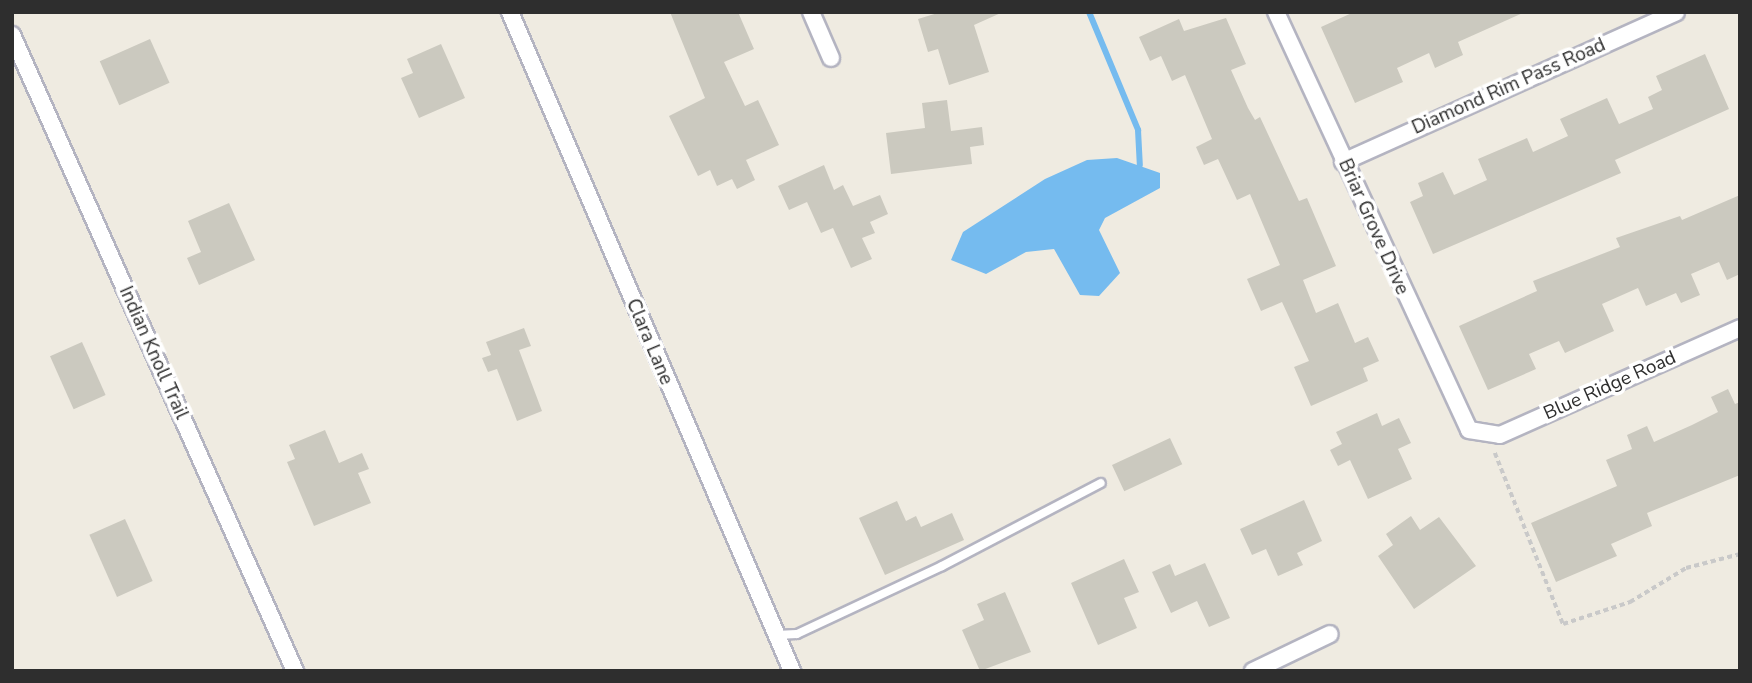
<!DOCTYPE html>
<html>
<head>
<meta charset="utf-8">
<style>
	body { margin:0 }
	#map { position:relative; width:1752px; height:683px; overflow:hidden; background:#efebe1; font-family:"Nunito Sans",sans-serif }
	div>[style] { position:absolute }
	.water>* { inset:0; background:#75bbef }
	.stream>* { height:6px; margin:-3px; padding:0 3px; transform-origin:3px; border-radius:3px; background:#75bbef }
	.building>* { inset:0; background:#cbc9bf; transform-origin:0 0 }
	.path>* { height:3.5px; margin-top:-1.75px; transform-origin:0; background:repeating-linear-gradient(90deg,#c9c9c9 0 5px,transparent 0 8.5px) }
	.roads { filter:drop-shadow(2px 0 #b4b4c1) drop-shadow(-2px 0 #b4b4c1) drop-shadow(0 2px #b4b4c1) drop-shadow(0 -2px #b4b4c1) }
	.service>* { height:8px; margin:-4px; padding:0 4px; transform-origin:4px; border-radius:4px; background:#fff }
	.minor>* { height:16px; margin:-8px; padding:0 8px; transform-origin:8px; border-radius:8px; background:#fff }
	span { translate:-50% -50%; white-space:nowrap; text-align:center; line-height:1.15; -webkit-text-stroke:7px #fff; paint-order:stroke }
	.street-label { font-size:19px; color:#2e2e2e }
	.frame { position:absolute; inset:0; border:14px solid #2e2e2e; pointer-events:none }
</style>
</head>
<body>
<div id="map">
	<div class="water">
		<div style="clip-path:polygon(1117px 158px,1160px 173px,1160px 188px,1105px 218px,1099px 230px,1120px 273px,1099px 296px,1080px 295px,1054px 249px,1026px 252px,986px 274px,951px 260px,963px 232px,1045px 179px,1087px 160px)"></div>
	</div>
	<div class="stream">
		<div style="left:1089px;top:12px;width:128px;rotate:67.4deg"></div>
		<div style="left:1138px;top:130px;width:35px;rotate:87deg"></div>
	</div>
	<div class="building">
		<div style="clip-path:polygon(670px 12px,738px 12px,754px 49px,724px 62px,745px 106px,758px 100px,779px 145px,746px 160px,755px 180px,737px 189px,732px 179px,717px 186px,710px 170px,698px 176px,669px 116px,705px 98px)"></div>
		<div style="clip-path:polygon(941px 12px,1003px 12px,974px 25px,989px 72px,949px 85px,938px 49px,928px 52px,918px 19px)"></div>
		<div style="clip-path:polygon(1354px 12px,1525px 12px,1458px 42px,1463px 55px,1435px 68px,1429px 53px,1397px 68px,1403px 82px,1355px 103px,1321px 27px)"></div>
		<div style="clip-path:polygon(1226px 18px,1246px 64px,1231px 70px,1248px 108px,1255px 120px,1260px 117px,1299px 201px,1307px 198px,1336px 266px,1303px 280px,1316px 313px,1338px 303px,1355px 343px,1368px 337px,1379px 361px,1363px 368px,1368px 381px,1311px 406px,1294px 367px,1309px 361px,1282px 302px,1261px 311px,1247px 279px,1280px 265px,1250px 194px,1237px 200px,1218px 159px,1204px 165px,1196px 147px,1212px 139px,1185px 75px,1172px 81px,1161px 56px,1150px 61px,1139px 37px,1179px 19px,1184px 31px)"></div>
		<div style="left:150px;top:39px;width:48px;height:55px;rotate:66deg"></div>
		<div style="clip-path:polygon(441px 44px,465px 98px,419px 118px,401px 78px,413px 73px,407px 59px)"></div>
		<div style="clip-path:polygon(1705px 54px,1729px 109px,1615px 160px,1621px 173px,1433px 254px,1410px 202px,1423px 196px,1418px 183px,1443px 172px,1454px 195px,1487px 180px,1478px 159px,1527px 138px,1533px 152px,1568px 136px,1560px 119px,1607px 98px,1619px 124px,1653px 109px,1648px 97px,1662px 90px,1656px 76px)"></div>
		<div style="clip-path:polygon(947px 100px,951px 131px,982px 127px,984px 145px,970px 147px,972px 164px,891px 174px,886px 133px,925px 128px,922px 103px)"></div>
		<div style="clip-path:polygon(824px 165px,834px 190px,843px 185px,853px 206px,880px 195px,888px 214px,870px 222px,875px 233px,862px 238px,872px 259px,851px 268px,833px 228px,821px 233px,807px 202px,789px 210px,778px 186px)"></div>
		<div style="clip-path:polygon(1740px 195px,1740px 274px,1727px 280px,1719px 262px,1691px 274px,1700px 295px,1681px 303px,1676px 293px,1646px 306px,1638px 288px,1602px 304px,1614px 331px,1565px 353px,1559px 341px,1529px 354px,1536px 369px,1488px 390px,1459px 326px,1537px 291px,1533px 281px,1620px 247px,1616px 238px,1680px 216px,1682px 220px)"></div>
		<div style="clip-path:polygon(229px 203px,255px 260px,199px 285px,187px 258px,201px 252px,188px 221px)"></div>
		<div style="clip-path:polygon(524px 328px,531px 346px,519px 350px,542px 411px,517px 421px,497px 369px,488px 372px,482px 358px,491px 355px,486px 342px)"></div>
		<div style="left:82px;top:342px;width:58px;height:35px;rotate:66deg"></div>
		<div style="clip-path:polygon(1728px 389px,1735px 404px,1740px 402px,1740px 475px,1647px 513px,1652px 526px,1611px 544px,1617px 556px,1556px 582px,1531px 523px,1617px 486px,1606px 460px,1632px 449px,1627px 435px,1647px 426px,1654px 442px,1692px 425px,1718px 412px,1711px 397px)"></div>
		<div style="clip-path:polygon(1377px 413px,1382px 426px,1399px 418px,1411px 443px,1398px 449px,1412px 479px,1368px 499px,1350px 460px,1338px 466px,1330px 450px,1342px 444px,1336px 432px)"></div>
		<div style="clip-path:polygon(325px 430px,339px 463px,362px 453px,369px 469px,358px 473px,371px 503px,314px 526px,287px 462px,295px 459px,289px 445px)"></div>
		<div style="left:1170px;top:438px;width:29px;height:64px;rotate:65deg"></div>
		<div style="clip-path:polygon(1304px 500px,1322px 541px,1297px 553px,1303px 565px,1278px 576px,1266px 549px,1252px 555px,1240px 529px)"></div>
		<div style="clip-path:polygon(897px 501px,906px 521px,916px 516px,921px 527px,952px 513px,964px 540px,885px 575px,859px 518px)"></div>
		<div style="clip-path:polygon(1411px 516px,1420px 530px,1439px 517px,1476px 566px,1414px 609px,1378px 556px,1393px 545px,1386px 534px)"></div>
		<div style="left:125px;top:519px;width:68px;height:39px;rotate:66deg"></div>
		<div style="clip-path:polygon(1124px 559px,1139px 592px,1124px 598px,1137px 628px,1098px 645px,1071px 583px)"></div>
		<div style="clip-path:polygon(1205px 563px,1230px 618px,1209px 627px,1197px 601px,1171px 613px,1152px 572px,1170px 564px,1175px 576px)"></div>
		<div style="clip-path:polygon(1005px 592px,1031px 652px,980px 671px,962px 630px,984px 620px,977px 604px)"></div>
	</div>
	<div class="path">
		<div style="left:1495px;top:453px;width:184px;rotate:68.3deg"></div>
		<div style="left:1563px;top:624px;width:71px;rotate:-18.2deg"></div>
		<div style="left:1630px;top:602px;width:66px;rotate:-31.3deg"></div>
		<div style="left:1686px;top:568px;width:56px;rotate:-14.5deg"></div>
	</div>
	<div class="roads">
		<div class="service">
			<div style="left:776px;top:635px;width:21px;rotate:-3deg"></div>
			<div style="left:797px;top:634px;width:160px;rotate:-25.1deg"></div>
			<div style="left:942px;top:566px;width:179px;rotate:-27.6deg"></div>
		</div>
		<div class="minor">
			<div style="left:510px;top:12px;width:717px;rotate:66.83deg"></div>
			<div style="left:811px;top:12px;width:50px;rotate:66.5deg"></div>
			<div style="left:1276px;top:12px;width:460px;rotate:65.2deg"></div>
			<div style="left:1469px;top:430px;width:31px;rotate:9deg"></div>
			<div style="left:1500px;top:435px;width:263px;rotate:-24deg"></div>
			<div style="left:12px;top:35px;width:696px;rotate:66.01deg"></div>
			<div style="left:1343px;top:162px;width:365px;rotate:-24.2deg"></div>
			<div style="left:1253px;top:671px;width:85px;rotate:-25.7deg"></div>
		</div>
	</div>
	<div class="street-label">
		<span style="left:1509px;top:87px;rotate:-24deg">Diamond Rim Pass Road</span>
		<span style="left:1373px;top:227px;rotate:66deg">Briar Grove Drive</span>
		<span style="left:649px;top:342px;rotate:67deg">Clara Lane</span>
		<span style="left:153px;top:353px;rotate:66deg">Indian Knoll Trail</span>
		<span style="left:1610px;top:386px;rotate:-24deg">Blue Ridge Road</span>
	</div>
	<div class="frame"></div>
</div>
</body>
</html>
